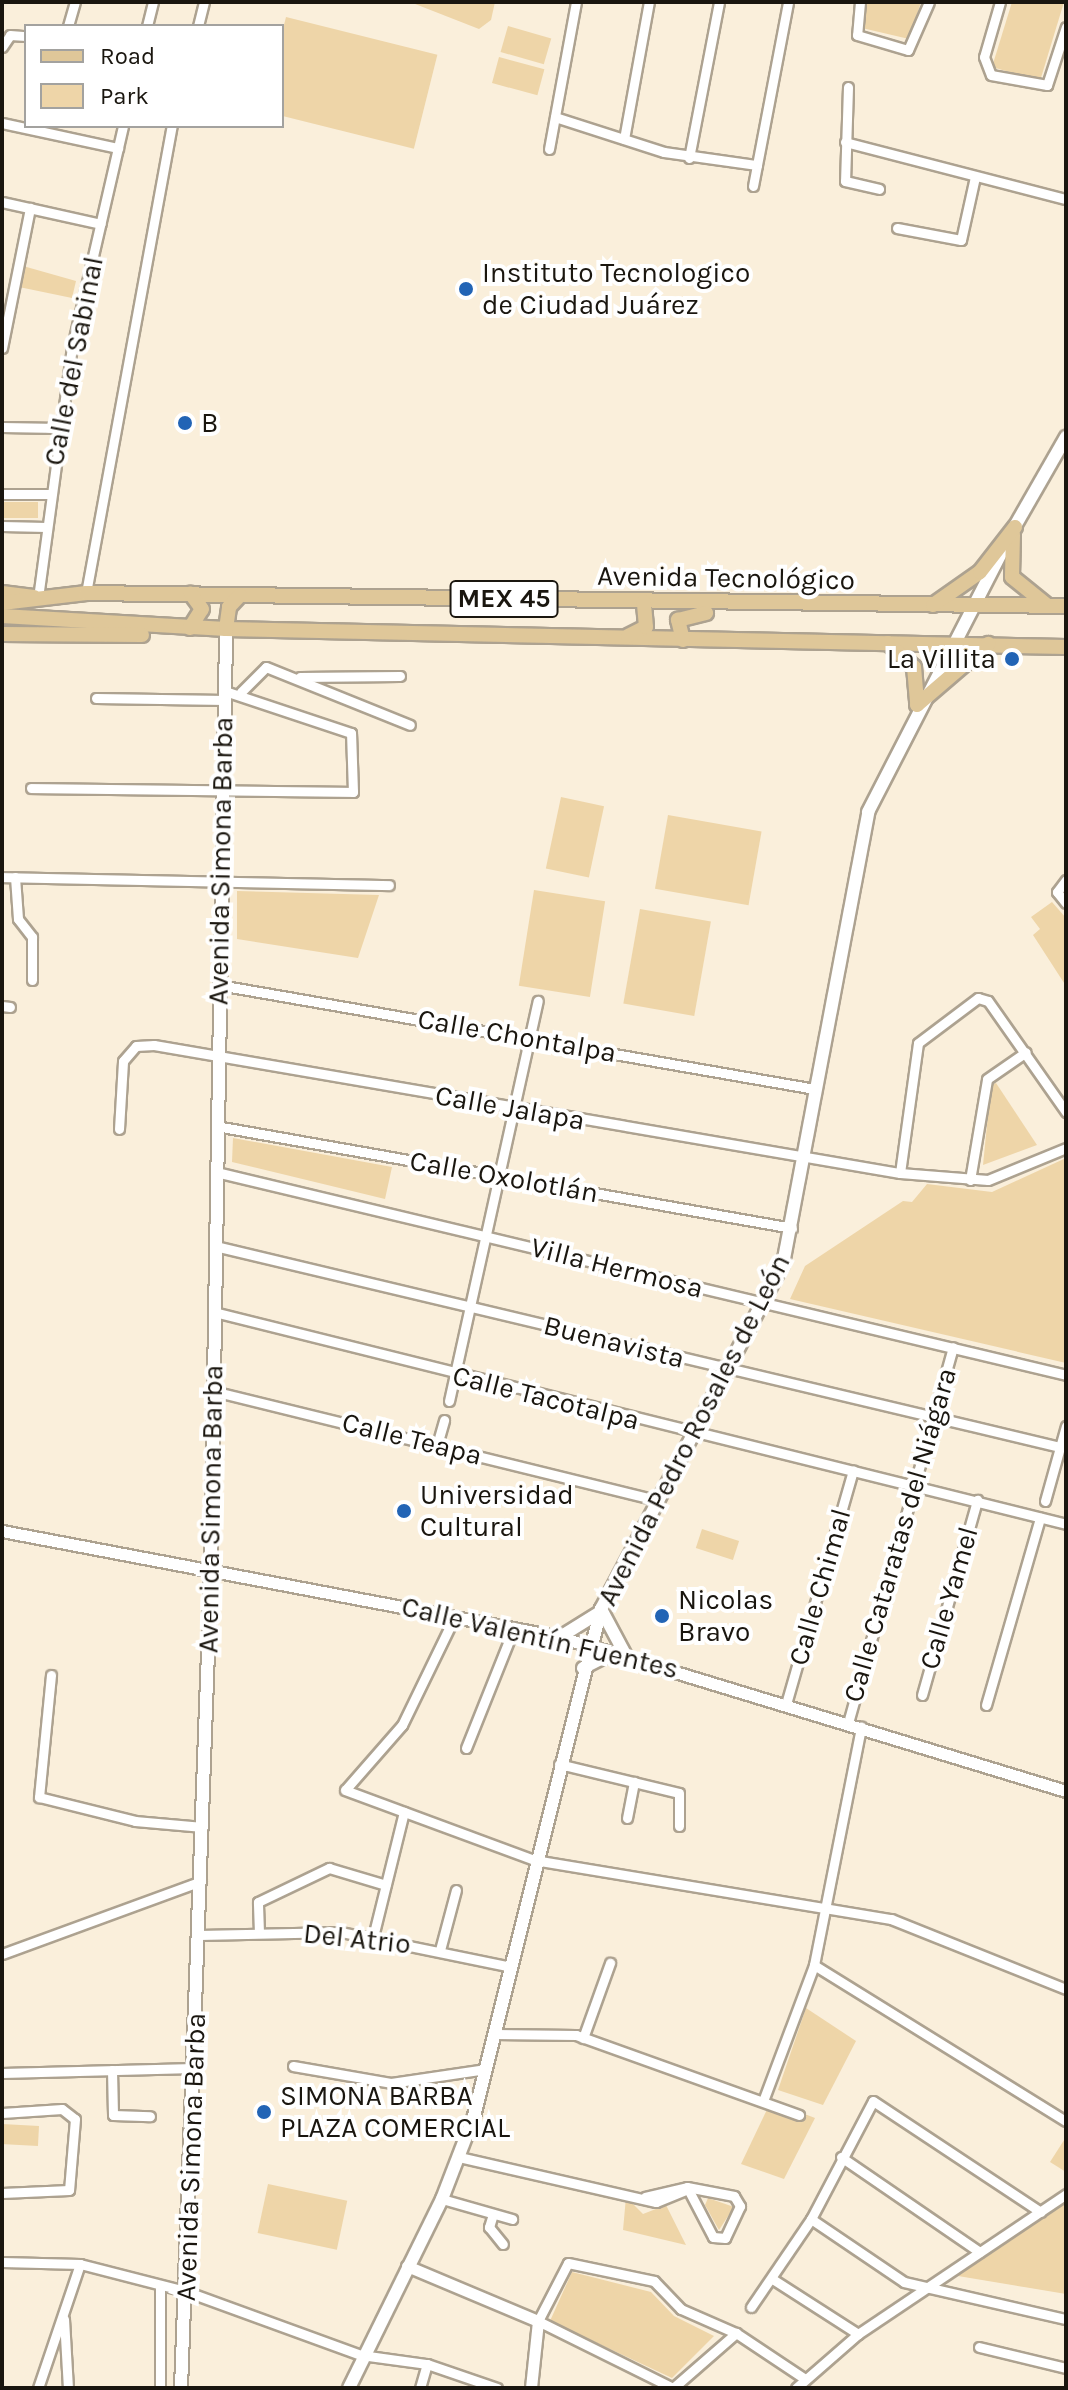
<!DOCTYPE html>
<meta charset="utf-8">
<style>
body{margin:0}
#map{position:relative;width:1068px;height:2390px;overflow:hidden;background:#faefdb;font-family:Karla,sans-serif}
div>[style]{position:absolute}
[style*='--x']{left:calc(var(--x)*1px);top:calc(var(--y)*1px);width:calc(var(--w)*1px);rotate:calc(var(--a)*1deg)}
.green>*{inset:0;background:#eed5a8;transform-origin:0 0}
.roads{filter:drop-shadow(2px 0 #ada290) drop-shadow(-2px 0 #ada290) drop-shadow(0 2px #ada290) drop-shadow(0 -2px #ada290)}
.minor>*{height:9px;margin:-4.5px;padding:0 4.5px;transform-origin:4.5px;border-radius:4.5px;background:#fff}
.tertiary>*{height:11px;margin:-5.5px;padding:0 5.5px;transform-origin:5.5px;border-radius:5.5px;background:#fff}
.secondary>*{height:12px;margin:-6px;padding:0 6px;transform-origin:6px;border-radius:6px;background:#fff}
.primary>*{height:14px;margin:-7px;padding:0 7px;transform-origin:7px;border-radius:7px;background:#dfc799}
.dots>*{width:22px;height:22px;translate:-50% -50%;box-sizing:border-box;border:4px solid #fff;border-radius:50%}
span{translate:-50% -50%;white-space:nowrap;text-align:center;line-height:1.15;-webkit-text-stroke:8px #fff;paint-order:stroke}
.shield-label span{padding:2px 6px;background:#fff;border:2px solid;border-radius:6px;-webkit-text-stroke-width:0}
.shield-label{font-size:26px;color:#1a160f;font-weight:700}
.poi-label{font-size:28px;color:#1a160f}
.left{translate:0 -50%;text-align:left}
.right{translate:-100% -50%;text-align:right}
.street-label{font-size:28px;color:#1a160f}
.frame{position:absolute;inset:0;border:4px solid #1a160f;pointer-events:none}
.legend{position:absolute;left:24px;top:24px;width:260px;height:104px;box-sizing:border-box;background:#fff;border:2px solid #a3a29f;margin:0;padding:10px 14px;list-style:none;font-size:24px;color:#1a160f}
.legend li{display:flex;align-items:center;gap:16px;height:40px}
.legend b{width:40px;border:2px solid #a3a29f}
</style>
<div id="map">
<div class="green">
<i style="clip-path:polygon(410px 2px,495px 2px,491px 20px,479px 29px)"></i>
<i style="clip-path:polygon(866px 2px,921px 2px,909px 39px,862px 28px)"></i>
<i style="clip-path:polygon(1012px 2px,1064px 2px,1040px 81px,992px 67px)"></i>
<i style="left:286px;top:17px;width:156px;height:97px;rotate:14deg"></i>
<i style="left:508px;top:26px;width:45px;height:27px;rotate:16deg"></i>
<i style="left:499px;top:57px;width:47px;height:27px;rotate:15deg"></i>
<i style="clip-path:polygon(23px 266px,76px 281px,72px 298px,19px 287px)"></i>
<i style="left:2px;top:502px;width:36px;height:16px"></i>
<i style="left:561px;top:797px;width:44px;height:73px;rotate:12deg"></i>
<i style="left:668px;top:815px;width:95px;height:75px;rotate:10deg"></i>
<i style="left:534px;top:890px;width:72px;height:97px;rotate:9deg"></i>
<i style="clip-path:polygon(237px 891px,379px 895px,358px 958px,237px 939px)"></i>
<i style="clip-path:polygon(1052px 902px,1066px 918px,1066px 986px,1033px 935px,1040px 929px,1031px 917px)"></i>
<i style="left:640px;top:909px;width:72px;height:96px;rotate:10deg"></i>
<i style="clip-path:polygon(996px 1083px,1037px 1145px,983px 1165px,991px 1085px)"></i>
<i style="clip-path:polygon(233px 1138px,392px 1167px,385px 1199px,232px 1162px)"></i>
<i style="clip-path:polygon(1066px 1158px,1066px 1363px,790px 1299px,805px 1266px,903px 1201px,912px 1202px,927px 1184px,992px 1192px)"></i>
<i style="left:702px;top:1529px;width:39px;height:20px;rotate:18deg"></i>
<i style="clip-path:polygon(806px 2008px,856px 2041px,823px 2105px,778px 2090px)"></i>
<i style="clip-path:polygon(771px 2101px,815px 2118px,784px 2179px,741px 2164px)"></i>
<i style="left:39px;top:2126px;width:20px;height:37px;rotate:93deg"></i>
<i style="clip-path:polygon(1066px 2137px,1066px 2172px,1050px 2162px)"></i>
<i style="left:268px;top:2184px;width:81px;height:50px;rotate:12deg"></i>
<i style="clip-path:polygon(626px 2197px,643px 2214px,666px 2205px,686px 2245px,623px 2230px)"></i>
<i style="clip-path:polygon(708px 2198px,734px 2207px,719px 2230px,705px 2205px)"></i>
<i style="clip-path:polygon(1066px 2201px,1066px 2294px,952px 2275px)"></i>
<i style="clip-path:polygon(572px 2272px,651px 2292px,674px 2316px,714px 2336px,672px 2378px,550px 2321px)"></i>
</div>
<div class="roads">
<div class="minor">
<i style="--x:860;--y:2;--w:33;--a:95"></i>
<i style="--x:857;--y:35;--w:53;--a:16.4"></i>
<i style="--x:908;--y:50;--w:52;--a:-66.4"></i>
<i style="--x:1000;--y:2;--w:57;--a:106.2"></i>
<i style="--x:984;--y:57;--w:19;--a:69"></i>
<i style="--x:991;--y:75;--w:57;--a:10.1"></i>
<i style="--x:1047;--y:85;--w:61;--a:-71.9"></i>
<i style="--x:68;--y:26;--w:25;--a:-74"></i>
<i style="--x:147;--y:26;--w:25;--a:-76"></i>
<i style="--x:198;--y:26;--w:25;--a:-76"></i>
<i style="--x:2;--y:47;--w:14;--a:-56"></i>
<i style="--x:10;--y:35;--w:16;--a:4"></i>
<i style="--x:848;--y:87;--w:94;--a:91.8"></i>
<i style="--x:845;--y:181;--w:35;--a:13"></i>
<i style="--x:555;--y:117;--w:114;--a:17.8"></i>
<i style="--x:664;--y:152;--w:94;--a:8"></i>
<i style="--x:2;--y:123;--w:119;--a:12.2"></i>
<i style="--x:624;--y:139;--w:139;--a:-79.7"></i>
<i style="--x:845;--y:142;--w:228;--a:14.5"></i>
<i style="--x:549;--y:149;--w:149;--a:-79.6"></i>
<i style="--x:689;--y:158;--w:159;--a:-79.1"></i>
<i style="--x:753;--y:186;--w:187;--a:-79.2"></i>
<i style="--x:2;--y:202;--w:101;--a:12.5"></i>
<i style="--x:897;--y:228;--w:65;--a:10.6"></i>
<i style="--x:961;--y:240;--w:65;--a:-77.5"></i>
<i style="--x:2;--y:348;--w:143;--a:-78.7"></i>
<i style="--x:2;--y:427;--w:57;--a:1"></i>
<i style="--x:2;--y:494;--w:49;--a:0"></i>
<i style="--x:2;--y:526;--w:44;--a:1.3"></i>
<i style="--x:86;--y:593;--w:475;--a:-79.6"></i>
<i style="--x:38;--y:598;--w:253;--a:-82.3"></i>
<i style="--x:72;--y:347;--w:227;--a:-77"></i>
<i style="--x:300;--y:677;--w:100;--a:-0.6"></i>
<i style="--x:241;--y:692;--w:35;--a:-45"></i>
<i style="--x:266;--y:667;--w:155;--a:21.9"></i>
<i style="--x:96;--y:698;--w:129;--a:0.9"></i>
<i style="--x:31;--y:788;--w:322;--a:0.7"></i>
<i style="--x:353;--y:792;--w:59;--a:-91.9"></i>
<i style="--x:351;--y:733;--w:133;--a:-161.6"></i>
<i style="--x:2;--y:877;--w:387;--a:1.2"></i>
<i style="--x:15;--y:877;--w:42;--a:85.9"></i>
<i style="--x:18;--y:919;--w:23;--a:52"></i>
<i style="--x:32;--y:937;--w:43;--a:90"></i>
<i style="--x:1066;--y:880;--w:15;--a:127"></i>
<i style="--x:1057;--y:892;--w:14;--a:51"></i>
<i style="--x:219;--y:985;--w:605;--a:9.9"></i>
<i style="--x:2;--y:1006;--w:8;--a:7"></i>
<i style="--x:216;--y:1126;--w:585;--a:10.04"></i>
<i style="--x:119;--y:1129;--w:68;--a:-86.6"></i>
<i style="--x:123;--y:1061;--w:20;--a:-49"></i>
<i style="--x:136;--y:1046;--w:18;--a:-3"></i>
<i style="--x:154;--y:1045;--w:757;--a:9.74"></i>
<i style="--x:900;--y:1173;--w:88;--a:4.5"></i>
<i style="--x:988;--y:1180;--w:84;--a:-22.3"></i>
<i style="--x:216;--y:1172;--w:874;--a:13.43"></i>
<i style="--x:900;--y:1173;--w:131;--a:-82.1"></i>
<i style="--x:918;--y:1043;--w:75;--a:-36.9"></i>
<i style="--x:978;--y:998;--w:10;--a:17"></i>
<i style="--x:988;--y:1001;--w:136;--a:54.9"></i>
<i style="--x:970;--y:1180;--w:102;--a:-80.4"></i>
<i style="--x:987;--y:1079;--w:47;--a:-34.7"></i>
<i style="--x:215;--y:1246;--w:869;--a:13.38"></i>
<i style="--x:214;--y:1312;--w:878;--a:13.97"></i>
<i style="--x:213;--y:1391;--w:457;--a:13.8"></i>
<i style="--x:449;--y:1401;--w:410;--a:-77.5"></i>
<i style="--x:437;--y:1445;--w:26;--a:-74"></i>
<i style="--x:1045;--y:1501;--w:78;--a:-74.4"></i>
<i style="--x:455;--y:1616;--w:121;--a:115.9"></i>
<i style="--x:402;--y:1725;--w:86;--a:131.2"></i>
<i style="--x:345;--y:1790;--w:202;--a:20.3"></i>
<i style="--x:534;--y:1860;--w:362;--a:9.4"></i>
<i style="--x:891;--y:1919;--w:188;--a:21.8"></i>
<i style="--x:51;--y:1675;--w:123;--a:95.6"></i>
<i style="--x:39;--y:1797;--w:99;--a:14"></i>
<i style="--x:135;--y:1821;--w:68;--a:5"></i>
<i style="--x:922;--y:1695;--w:203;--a:-74.2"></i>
<i style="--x:786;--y:1704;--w:243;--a:-74"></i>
<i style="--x:986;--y:1705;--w:195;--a:-73.9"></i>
<i style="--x:848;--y:1723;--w:390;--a:-74.4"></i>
<i style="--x:466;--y:1748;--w:129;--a:-68.2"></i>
<i style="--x:559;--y:1764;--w:123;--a:13.6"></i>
<i style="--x:679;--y:1793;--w:33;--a:90"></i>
<i style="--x:627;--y:1818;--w:37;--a:-79"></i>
<i style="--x:259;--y:1933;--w:31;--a:-92"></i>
<i style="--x:258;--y:1902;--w:79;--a:-25.6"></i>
<i style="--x:329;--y:1868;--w:59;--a:16.6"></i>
<i style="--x:199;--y:1935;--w:142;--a:-1.2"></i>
<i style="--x:341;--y:1932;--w:174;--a:11.6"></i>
<i style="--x:373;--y:1937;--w:129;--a:-76.1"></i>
<i style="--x:440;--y:1950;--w:62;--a:-75.1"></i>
<i style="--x:2;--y:1954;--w:212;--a:-20.1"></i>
<i style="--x:814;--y:1965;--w:296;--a:31.8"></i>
<i style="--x:494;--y:2034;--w:82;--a:0.7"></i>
<i style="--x:576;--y:2035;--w:237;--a:19.7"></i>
<i style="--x:583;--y:2038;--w:80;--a:-70.2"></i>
<i style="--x:293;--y:2066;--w:99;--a:9.8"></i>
<i style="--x:391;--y:2083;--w:96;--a:-8.4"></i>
<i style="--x:112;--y:2070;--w:45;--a:88.7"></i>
<i style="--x:113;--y:2115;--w:37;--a:2"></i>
<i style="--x:2;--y:2073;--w:192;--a:-1.5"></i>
<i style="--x:763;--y:2101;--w:145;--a:-69.4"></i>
<i style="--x:814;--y:1965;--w:243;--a:-78.8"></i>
<i style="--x:2;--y:2113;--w:60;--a:-3.8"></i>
<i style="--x:62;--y:2109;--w:16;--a:38"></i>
<i style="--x:75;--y:2119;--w:71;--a:94.8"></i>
<i style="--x:69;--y:2190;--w:67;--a:177.4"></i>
<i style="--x:459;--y:2157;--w:202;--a:12.9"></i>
<i style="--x:656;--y:2202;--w:35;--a:-22"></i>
<i style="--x:841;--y:2157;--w:168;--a:34.4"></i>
<i style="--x:645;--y:2197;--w:43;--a:-13.4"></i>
<i style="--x:687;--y:2187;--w:48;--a:10.8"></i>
<i style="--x:734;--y:2196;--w:12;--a:59"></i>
<i style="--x:740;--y:2206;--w:35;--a:115"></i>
<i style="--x:725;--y:2238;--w:12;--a:-175"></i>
<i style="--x:713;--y:2237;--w:56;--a:-117.5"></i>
<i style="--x:442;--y:2199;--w:73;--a:15.9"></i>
<i style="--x:493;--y:2214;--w:14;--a:107"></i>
<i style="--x:489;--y:2227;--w:22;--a:51"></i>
<i style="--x:811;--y:2219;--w:112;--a:34.1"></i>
<i style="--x:904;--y:2282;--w:166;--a:12.9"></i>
<i style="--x:2;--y:2262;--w:78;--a:1.5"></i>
<i style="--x:80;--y:2264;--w:108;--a:14.4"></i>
<i style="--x:185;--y:2291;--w:187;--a:20"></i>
<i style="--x:361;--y:2355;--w:67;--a:7.8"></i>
<i style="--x:427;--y:2364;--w:74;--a:18.9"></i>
<i style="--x:774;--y:2280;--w:100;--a:32.7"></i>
<i style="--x:751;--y:2307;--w:107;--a:-55.7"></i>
<i style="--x:811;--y:2219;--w:133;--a:-62.3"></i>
<i style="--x:873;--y:2101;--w:201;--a:33.5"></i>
<i style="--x:64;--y:2319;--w:69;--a:86.7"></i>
<i style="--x:979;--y:2347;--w:89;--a:13.6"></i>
<i style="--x:38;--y:2388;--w:131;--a:-71.3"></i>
<i style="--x:160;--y:2388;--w:103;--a:-90"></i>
<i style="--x:420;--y:2388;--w:25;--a:-74"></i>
<i style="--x:673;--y:2388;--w:151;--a:-153.6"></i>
<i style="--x:538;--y:2321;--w:65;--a:-62.7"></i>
<i style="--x:568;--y:2263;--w:88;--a:11.8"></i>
<i style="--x:654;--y:2281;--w:39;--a:46"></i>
<i style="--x:681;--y:2309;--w:60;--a:23.6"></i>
<i style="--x:736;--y:2333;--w:83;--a:33.7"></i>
<i style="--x:673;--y:2388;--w:84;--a:-41.1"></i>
<i style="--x:796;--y:2388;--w:82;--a:-41.1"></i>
<i style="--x:858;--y:2334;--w:251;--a:-33.9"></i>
</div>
<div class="tertiary">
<i style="--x:2;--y:1531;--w:568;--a:10.76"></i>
<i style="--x:560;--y:1637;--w:529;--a:16.93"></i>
<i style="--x:407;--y:2266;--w:142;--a:22.8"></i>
<i style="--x:538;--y:2321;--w:67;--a:96"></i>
</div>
<div class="secondary">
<i style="--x:1011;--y:533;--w:111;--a:-60.2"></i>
<i style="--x:601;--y:1609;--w:51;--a:61.9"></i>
<i style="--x:560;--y:1637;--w:44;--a:-31.9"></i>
<i style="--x:583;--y:1668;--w:38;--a:-27"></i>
<i style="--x:181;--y:2388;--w:821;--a:-87.9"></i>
<i style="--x:211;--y:1568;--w:939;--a:-89.08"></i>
<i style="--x:349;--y:2388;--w:211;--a:-63.8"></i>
<i style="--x:442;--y:2199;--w:89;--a:-68.9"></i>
<i style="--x:474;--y:2116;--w:523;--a:-75.94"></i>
<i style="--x:601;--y:1609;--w:390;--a:-62.2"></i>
<i style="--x:783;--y:1264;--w:460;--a:-79.3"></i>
<i style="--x:868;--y:812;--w:291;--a:-62.8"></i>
</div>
<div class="primary">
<i style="--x:1013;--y:535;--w:42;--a:91.4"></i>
<i style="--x:1012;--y:577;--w:46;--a:38.9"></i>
<i style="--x:2;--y:593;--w:32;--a:7"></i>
<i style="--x:2;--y:603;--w:85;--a:-6.8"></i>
<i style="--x:86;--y:593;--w:980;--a:0.76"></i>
<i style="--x:933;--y:605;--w:57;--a:-35.1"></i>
<i style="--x:980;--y:572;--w:57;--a:-52.1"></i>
<i style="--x:2;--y:616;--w:224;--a:3.3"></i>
<i style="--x:226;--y:629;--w:840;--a:1.23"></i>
<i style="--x:190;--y:628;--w:22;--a:-58"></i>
<i style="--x:202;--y:609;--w:19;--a:-126"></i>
<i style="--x:226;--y:629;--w:22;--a:-82"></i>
<i style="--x:229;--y:607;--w:16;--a:-47"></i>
<i style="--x:2;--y:634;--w:140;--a:0.4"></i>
<i style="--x:628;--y:636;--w:20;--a:-27"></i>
<i style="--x:646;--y:627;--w:25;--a:-95"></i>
<i style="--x:683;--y:640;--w:21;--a:-104"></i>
<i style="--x:678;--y:620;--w:29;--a:-14"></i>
<i style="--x:888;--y:643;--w:35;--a:43"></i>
<i style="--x:914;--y:667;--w:38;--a:85"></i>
<i style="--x:917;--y:705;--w:94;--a:-40.7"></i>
</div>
</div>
<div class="dots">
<i style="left:466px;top:289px;background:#2264b5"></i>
<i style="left:185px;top:423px;background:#2264b5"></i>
<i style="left:1012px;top:659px;background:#2264b5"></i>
<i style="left:404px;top:1511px;background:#2264b5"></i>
<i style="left:662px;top:1616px;background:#2264b5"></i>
<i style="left:264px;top:2112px;background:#2264b5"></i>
</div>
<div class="shield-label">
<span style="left:504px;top:599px">MEX 45</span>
</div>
<div class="poi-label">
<span class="left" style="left:482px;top:289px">Instituto Tecnologico<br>de Ciudad Juárez</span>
<span class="left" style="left:201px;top:423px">B</span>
<span class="right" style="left:996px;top:659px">La Villita</span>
<span class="left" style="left:420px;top:1511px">Universidad<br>Cultural</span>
<span class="left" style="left:678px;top:1616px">Nicolas<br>Bravo</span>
<span class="left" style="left:280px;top:2112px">SIMONA BARBA<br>PLAZA COMERCIAL</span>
</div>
<div class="street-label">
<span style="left:74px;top:361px;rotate:-79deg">Calle del Sabinal</span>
<span style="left:726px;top:578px;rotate:1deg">Avenida Tecnológico</span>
<span style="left:221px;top:861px;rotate:-89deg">Avenida Simona Barba</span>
<span style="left:517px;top:1036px;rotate:10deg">Calle Chontalpa</span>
<span style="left:510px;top:1108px;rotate:10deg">Calle Jalapa</span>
<span style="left:504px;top:1177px;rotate:10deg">Calle Oxolotlán</span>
<span style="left:617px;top:1268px;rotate:14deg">Villa Hermosa</span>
<span style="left:614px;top:1342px;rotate:14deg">Buenavista</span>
<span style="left:546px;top:1398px;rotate:14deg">Calle Tacotalpa</span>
<span style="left:694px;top:1430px;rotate:-63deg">Avenida Pedro Rosales de León</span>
<span style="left:412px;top:1439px;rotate:14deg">Calle Teapa</span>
<span style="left:211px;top:1509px;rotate:-89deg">Avenida Simona Barba</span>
<span style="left:900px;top:1535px;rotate:-74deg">Calle Cataratas del Niágara</span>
<span style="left:820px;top:1587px;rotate:-74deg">Calle Chimal</span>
<span style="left:949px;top:1598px;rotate:-74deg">Calle Yamel</span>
<span style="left:540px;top:1638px;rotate:13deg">Calle Valentín Fuentes</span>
<span style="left:357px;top:1939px;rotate:6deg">Del Atrio</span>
<span style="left:191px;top:2157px;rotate:-88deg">Avenida Simona Barba</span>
</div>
<div class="frame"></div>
<ul class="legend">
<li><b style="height:10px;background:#dfc799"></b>Road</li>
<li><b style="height:22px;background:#eed5a8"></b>Park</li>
</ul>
</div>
